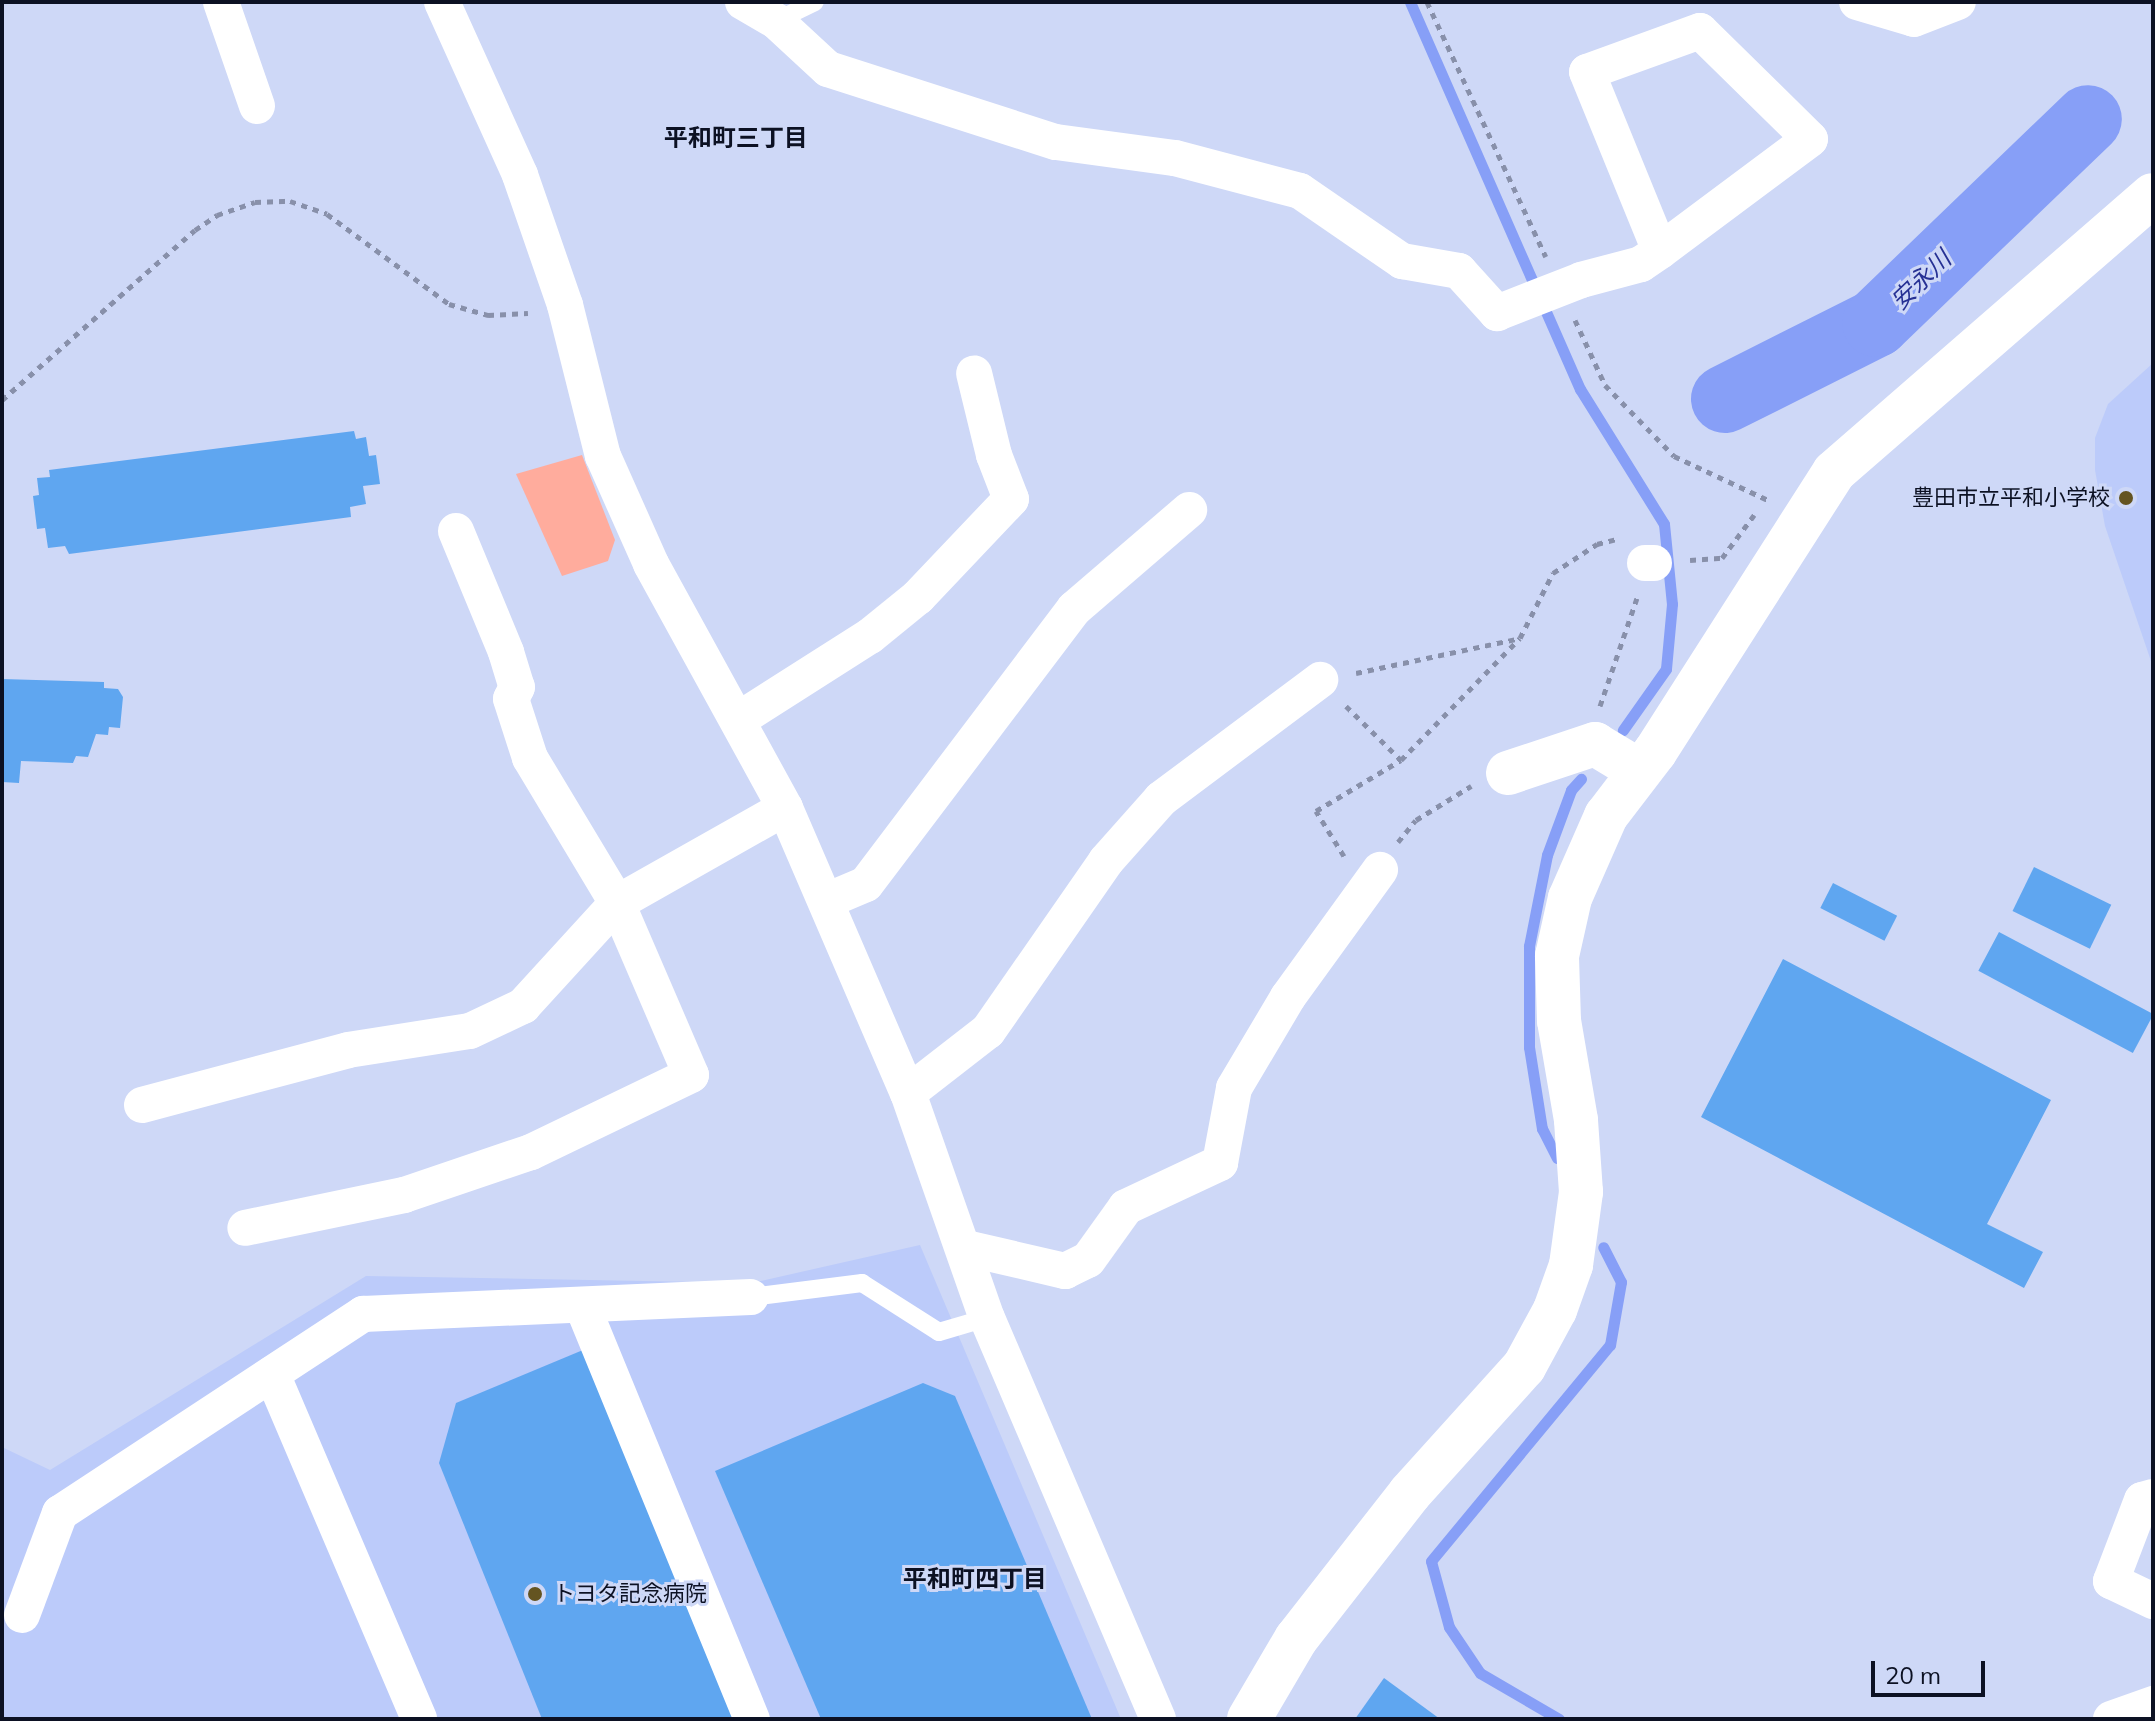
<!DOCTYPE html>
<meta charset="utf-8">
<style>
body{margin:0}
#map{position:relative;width:2155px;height:1721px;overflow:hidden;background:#ced8f7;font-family:Mulish,"Noto Sans JP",sans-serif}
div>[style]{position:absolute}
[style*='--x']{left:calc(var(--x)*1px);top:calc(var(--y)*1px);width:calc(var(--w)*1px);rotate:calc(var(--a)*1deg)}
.built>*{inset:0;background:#bccbfa}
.green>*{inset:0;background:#ffac9d}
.stream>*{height:11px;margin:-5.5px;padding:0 5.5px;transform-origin:5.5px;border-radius:5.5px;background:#879ff7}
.river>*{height:68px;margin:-34px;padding:0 34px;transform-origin:34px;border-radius:34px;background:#879ff7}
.building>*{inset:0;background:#5fa6f0;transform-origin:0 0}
.path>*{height:5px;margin-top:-2.5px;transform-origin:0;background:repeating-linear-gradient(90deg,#8890aa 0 6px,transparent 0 12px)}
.service>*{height:18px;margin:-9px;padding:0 9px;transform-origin:9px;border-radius:9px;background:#fff}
.minor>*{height:36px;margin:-18px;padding:0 18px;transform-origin:18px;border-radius:18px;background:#fff}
.tertiary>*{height:44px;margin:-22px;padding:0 22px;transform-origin:22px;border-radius:22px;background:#fff}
.dots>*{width:22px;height:22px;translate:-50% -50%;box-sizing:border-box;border:4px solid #ced8f7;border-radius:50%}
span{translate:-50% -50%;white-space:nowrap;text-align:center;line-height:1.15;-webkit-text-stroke:6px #ced8f7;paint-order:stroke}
.poi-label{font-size:22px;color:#0c1123}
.right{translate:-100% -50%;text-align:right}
.left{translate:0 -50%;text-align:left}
.neighbourhood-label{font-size:24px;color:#0c1123;font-weight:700}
.water-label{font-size:24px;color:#263194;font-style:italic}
.frame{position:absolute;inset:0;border:4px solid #0c1123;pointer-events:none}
.scale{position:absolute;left:1871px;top:1661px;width:114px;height:36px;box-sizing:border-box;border:4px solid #0c1123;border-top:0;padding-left:10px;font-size:24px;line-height:28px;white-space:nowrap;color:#0c1123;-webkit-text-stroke:6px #ced8f7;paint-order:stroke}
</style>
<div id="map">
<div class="built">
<i style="clip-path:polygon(2153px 363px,2153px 667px,2105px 526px,2095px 470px,2095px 438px,2108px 404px)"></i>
<i style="clip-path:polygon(920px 1245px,1121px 1719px,2px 1719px,4px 1448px,50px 1470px,366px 1276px,752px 1283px)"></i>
</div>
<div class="green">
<i style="clip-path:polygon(582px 455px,615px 540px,608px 561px,562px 576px,516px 474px)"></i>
</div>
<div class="stream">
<i style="--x:1410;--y:2;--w:423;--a:66.3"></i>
<i style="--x:1580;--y:389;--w:159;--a:58.1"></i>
<i style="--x:1664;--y:524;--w:80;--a:84.3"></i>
<i style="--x:1672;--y:604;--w:65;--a:95.3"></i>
<i style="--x:1666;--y:669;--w:75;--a:125.2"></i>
<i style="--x:1557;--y:1158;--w:33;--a:-117"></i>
<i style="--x:1542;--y:1129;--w:83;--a:-99"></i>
<i style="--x:1529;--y:1047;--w:101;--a:-90"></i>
<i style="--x:1529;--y:946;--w:93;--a:-78.8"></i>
<i style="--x:1547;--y:855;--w:69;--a:-69.7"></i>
<i style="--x:1571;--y:790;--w:15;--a:-48"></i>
<i style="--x:1559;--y:1719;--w:91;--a:-149.8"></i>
<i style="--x:1480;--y:1673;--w:55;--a:-124"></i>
<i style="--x:1449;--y:1627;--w:68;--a:-105.3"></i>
<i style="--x:1431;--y:1561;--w:281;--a:-50.4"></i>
<i style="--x:1610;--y:1345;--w:64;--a:-80.1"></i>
<i style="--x:1621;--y:1282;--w:39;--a:-117"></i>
</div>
<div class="river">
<i style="--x:1725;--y:399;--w:169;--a:-26.7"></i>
<i style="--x:1876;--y:323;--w:294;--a:-43.9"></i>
</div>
<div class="building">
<i style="clip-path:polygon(354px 431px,356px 439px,366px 437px,369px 456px,376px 455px,380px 484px,363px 486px,366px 504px,350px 507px,351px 517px,69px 554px,65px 546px,48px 548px,45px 528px,37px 529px,33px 496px,39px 495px,37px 478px,50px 477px,49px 470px)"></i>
<i style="clip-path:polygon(2px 679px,104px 682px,104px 688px,118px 689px,123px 697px,120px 728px,109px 727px,108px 735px,96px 734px,88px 757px,76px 756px,73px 763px,21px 761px,19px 783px,2px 782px)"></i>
<i style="left:2034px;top:867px;width:86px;height:49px;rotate:26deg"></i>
<i style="left:1833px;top:883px;width:72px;height:28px;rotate:27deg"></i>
<i style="left:1999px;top:932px;width:175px;height:44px;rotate:28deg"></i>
<i style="clip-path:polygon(1783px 959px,2051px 1100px,1987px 1224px,2043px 1252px,2024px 1288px,1701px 1117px)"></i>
<i style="clip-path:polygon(583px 1350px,738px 1719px,542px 1719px,439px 1463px,456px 1403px)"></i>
<i style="clip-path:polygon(923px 1383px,955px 1396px,1092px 1719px,821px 1719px,715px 1471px)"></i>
<i style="clip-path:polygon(1384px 1678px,1440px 1719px,1355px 1719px)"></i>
</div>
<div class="path">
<i style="--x:1427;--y:2;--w:281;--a:65"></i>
<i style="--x:1575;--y:320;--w:72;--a:65.2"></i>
<i style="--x:1605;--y:385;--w:99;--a:45.8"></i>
<i style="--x:1674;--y:456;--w:104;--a:25.1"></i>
<i style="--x:2;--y:400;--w:257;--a:-41.4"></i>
<i style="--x:195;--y:230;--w:27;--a:-34"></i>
<i style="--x:217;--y:215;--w:40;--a:-18.9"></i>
<i style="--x:255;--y:202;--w:35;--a:-2"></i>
<i style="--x:290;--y:201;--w:39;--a:19"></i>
<i style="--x:327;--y:214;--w:152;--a:36.4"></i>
<i style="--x:449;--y:304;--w:41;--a:15.8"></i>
<i style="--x:488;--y:315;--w:40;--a:-2.9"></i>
<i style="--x:1690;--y:560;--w:32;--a:-4"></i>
<i style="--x:1722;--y:558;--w:54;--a:-53.3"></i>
<i style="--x:1356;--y:673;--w:168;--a:-12"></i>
<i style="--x:1520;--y:638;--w:73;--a:-63.1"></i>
<i style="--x:1553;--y:573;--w:53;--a:-33.4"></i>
<i style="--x:1597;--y:544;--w:21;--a:-14"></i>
<i style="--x:1346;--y:706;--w:77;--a:44.5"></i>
<i style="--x:1600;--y:706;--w:114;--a:-71.1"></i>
<i style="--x:1398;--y:842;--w:28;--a:-51"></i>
<i style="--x:1416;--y:820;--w:65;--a:-31.7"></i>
<i style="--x:1344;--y:856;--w:53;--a:-121.9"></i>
<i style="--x:1316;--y:811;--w:99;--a:-31"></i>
<i style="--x:1401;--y:760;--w:170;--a:-45.7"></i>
</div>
<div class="service">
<i style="--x:776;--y:21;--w:43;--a:-26"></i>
<i style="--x:751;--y:1297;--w:112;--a:-7.2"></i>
<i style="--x:862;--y:1283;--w:91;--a:32.5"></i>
<i style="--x:939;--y:1332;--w:50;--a:-16.3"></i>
</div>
<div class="minor">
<i style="--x:221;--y:2;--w:110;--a:70.9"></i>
<i style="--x:442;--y:2;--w:190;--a:65.7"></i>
<i style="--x:520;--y:175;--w:138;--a:70.9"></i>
<i style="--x:565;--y:305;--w:156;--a:75.9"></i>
<i style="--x:603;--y:456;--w:118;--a:66"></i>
<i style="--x:651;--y:564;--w:278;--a:61.2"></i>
<i style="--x:785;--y:808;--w:310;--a:66.7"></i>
<i style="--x:908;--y:1093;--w:238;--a:70.7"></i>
<i style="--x:987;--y:1318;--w:436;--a:66.9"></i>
<i style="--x:743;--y:2;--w:38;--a:30"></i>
<i style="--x:776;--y:21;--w:71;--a:42.7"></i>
<i style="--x:828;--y:69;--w:239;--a:17.8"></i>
<i style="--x:1056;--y:142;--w:120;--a:7.7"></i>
<i style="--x:1175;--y:158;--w:129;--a:14.8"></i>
<i style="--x:1300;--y:191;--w:124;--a:34.5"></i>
<i style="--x:1402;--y:261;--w:58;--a:10"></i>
<i style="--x:1459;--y:271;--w:57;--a:47.9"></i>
<i style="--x:1497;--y:313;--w:90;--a:-21.4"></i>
<i style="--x:1581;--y:280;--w:62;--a:-14.9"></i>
<i style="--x:1641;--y:264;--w:23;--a:-34"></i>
<i style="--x:1660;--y:251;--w:187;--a:-36.7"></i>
<i style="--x:1810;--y:139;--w:154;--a:-135.5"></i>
<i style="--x:1700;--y:31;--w:120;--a:160.1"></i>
<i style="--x:1587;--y:72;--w:193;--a:67.8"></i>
<i style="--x:1857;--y:2;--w:59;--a:16.6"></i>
<i style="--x:1914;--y:19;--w:47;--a:-21.1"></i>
<i style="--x:456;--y:531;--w:131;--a:67.5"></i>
<i style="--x:506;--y:652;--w:37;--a:73"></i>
<i style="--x:517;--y:687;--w:13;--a:117"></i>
<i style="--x:511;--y:699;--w:62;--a:72.1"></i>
<i style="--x:530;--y:758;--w:169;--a:59"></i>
<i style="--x:617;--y:903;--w:193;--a:-29.5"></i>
<i style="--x:1645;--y:563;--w:9;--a:0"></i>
<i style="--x:738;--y:720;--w:156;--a:-32.5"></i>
<i style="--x:870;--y:636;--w:62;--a:-39.1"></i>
<i style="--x:918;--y:597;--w:135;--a:-46.5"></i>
<i style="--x:1011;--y:499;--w:47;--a:-111.1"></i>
<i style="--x:994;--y:455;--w:84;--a:-103.7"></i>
<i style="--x:826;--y:901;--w:43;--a:-23"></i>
<i style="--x:866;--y:884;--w:345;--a:-52.9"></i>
<i style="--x:1074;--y:609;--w:152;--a:-40.7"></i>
<i style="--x:908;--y:1093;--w:101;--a:-37.8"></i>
<i style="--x:988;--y:1031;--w:207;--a:-55.2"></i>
<i style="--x:1106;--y:861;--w:83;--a:-48.4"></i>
<i style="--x:1161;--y:799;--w:199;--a:-36.8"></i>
<i style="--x:142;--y:1105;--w:213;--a:-14.9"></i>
<i style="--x:348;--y:1050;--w:123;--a:-8.9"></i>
<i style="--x:470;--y:1031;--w:59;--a:-25.3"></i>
<i style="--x:523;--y:1006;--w:139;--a:-47.6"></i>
<i style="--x:617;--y:903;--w:187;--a:66.7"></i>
<i style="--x:691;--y:1075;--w:178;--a:154.3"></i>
<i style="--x:531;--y:1152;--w:134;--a:161.3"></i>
<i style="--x:404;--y:1195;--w:162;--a:168.3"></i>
<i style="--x:966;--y:1248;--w:102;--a:13.1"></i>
<i style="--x:1065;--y:1271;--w:25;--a:-26"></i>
<i style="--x:1088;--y:1260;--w:65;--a:-54.4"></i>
<i style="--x:1126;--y:1207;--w:104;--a:-25.1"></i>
<i style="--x:1220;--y:1163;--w:76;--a:-79.4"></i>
<i style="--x:1234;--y:1088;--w:106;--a:-59.3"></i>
<i style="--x:1288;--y:997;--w:157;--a:-54.1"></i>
<i style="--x:582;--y:1305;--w:448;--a:67.7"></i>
<i style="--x:272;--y:1374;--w:375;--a:66.9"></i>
<i style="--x:2153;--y:1497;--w:11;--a:165"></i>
<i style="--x:2142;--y:1500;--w:87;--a:110.9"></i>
<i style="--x:2111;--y:1581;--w:47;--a:25.5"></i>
<i style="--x:22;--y:1615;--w:109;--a:-69.6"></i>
<i style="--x:60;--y:1513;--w:363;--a:-33.3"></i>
<i style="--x:363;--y:1314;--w:388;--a:-2.5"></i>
<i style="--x:2111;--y:1719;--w:45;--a:-19.7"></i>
</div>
<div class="tertiary">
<i style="--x:1508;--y:773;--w:92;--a:-18.4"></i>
<i style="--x:1595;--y:744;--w:52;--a:31"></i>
<i style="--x:1249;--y:1719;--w:93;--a:-59.6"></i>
<i style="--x:1296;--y:1639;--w:185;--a:-52"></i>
<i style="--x:1410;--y:1493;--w:170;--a:-47.9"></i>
<i style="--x:1524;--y:1367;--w:65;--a:-61.5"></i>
<i style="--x:1555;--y:1310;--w:48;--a:-70.4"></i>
<i style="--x:1571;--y:1265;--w:74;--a:-82.2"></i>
<i style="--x:1581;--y:1192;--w:72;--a:-94"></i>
<i style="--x:1576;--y:1120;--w:100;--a:-99.7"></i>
<i style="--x:1559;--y:1021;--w:65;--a:-91.8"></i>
<i style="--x:1557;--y:956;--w:59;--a:-77.4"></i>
<i style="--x:1570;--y:898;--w:90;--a:-66.3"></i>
<i style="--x:1606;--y:816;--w:81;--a:-52.6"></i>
<i style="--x:1655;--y:752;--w:332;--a:-57.4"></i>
<i style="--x:1834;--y:472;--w:422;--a:-41"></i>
</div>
<div class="dots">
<i style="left:2126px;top:498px;background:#645421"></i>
<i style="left:535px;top:1594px;background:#645421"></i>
</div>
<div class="poi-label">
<span class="right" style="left:2110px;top:498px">豊田市立平和小学校</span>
<span class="left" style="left:553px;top:1594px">トヨタ記念病院</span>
</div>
<div class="neighbourhood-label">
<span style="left:736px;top:138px">平和町三丁目</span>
<span style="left:975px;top:1579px">平和町四丁目</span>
</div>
<div class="water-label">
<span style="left:1921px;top:280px;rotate:-44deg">安永川</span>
</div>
<div class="frame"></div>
<div class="scale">20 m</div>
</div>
